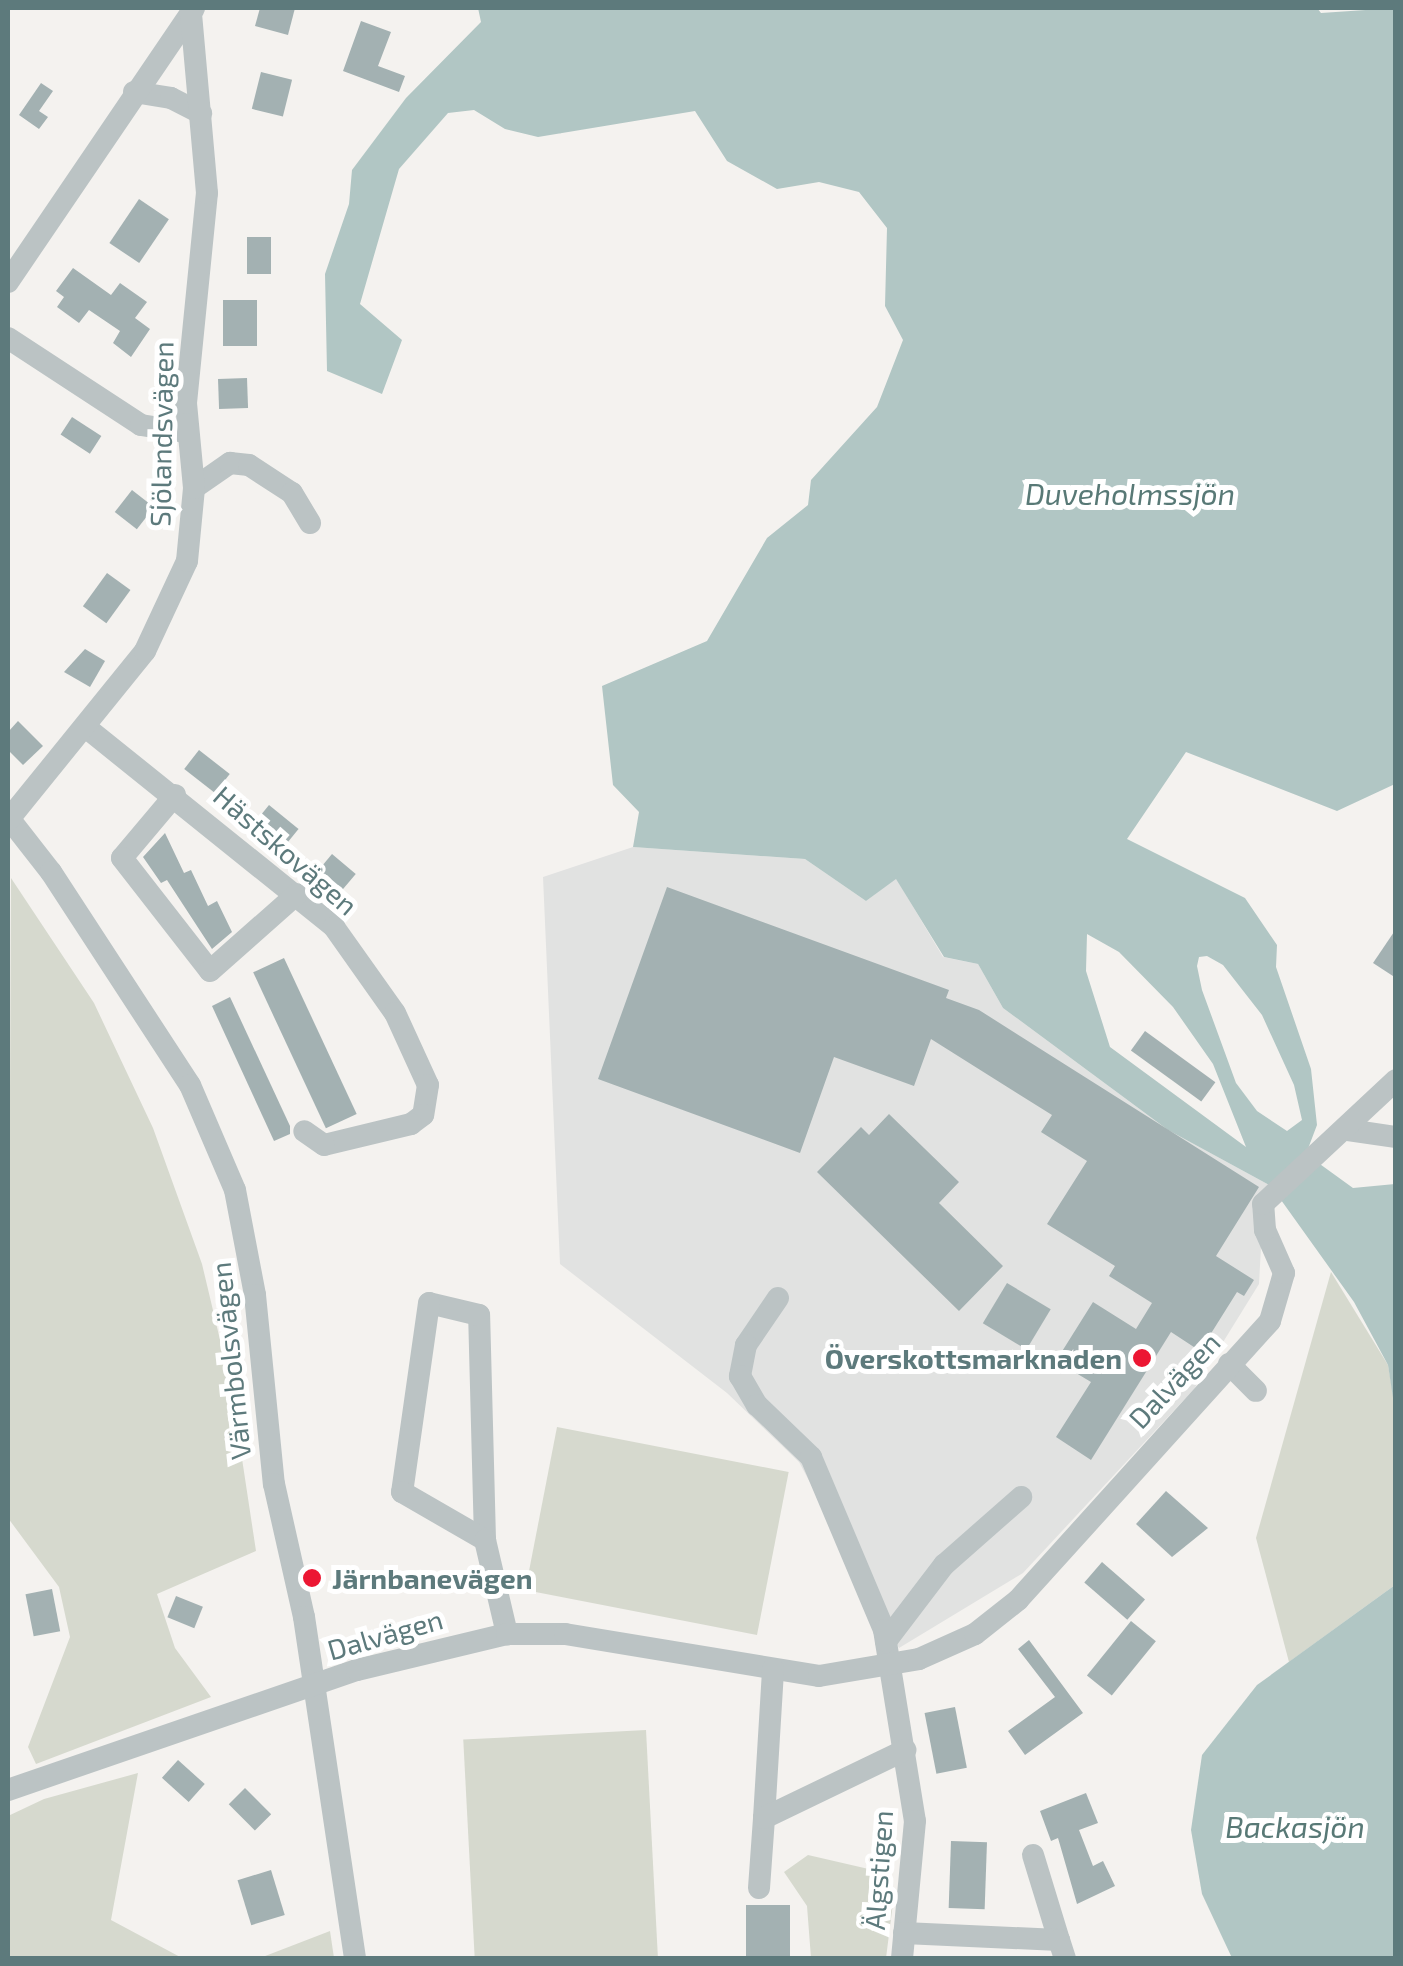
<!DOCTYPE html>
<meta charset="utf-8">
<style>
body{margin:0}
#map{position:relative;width:1403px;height:1966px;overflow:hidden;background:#f4f2ef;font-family:"Exo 2",sans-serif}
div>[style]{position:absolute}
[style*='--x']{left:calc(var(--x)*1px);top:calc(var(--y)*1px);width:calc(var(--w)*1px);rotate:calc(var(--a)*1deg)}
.built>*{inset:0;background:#e1e2e1}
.green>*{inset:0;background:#d6d9ce;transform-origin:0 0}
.water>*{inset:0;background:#b1c6c4}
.building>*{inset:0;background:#a3b1b2;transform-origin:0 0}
.minor>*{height:22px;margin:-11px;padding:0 11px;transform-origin:11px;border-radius:11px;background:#bbc3c4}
.dots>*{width:28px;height:28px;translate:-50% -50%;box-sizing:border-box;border:5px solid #fff;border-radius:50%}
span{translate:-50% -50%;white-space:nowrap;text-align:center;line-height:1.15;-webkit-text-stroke:10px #fff;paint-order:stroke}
.street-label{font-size:28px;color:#5d7a7c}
.poi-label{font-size:28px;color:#5d7a7c;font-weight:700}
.right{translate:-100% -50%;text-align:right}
.left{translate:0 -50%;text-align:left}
.water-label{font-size:30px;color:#587976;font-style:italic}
.frame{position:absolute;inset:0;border:10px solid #5d7a7c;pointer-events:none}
</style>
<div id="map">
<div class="built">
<i style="clip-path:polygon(633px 847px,805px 859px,866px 901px,896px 878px,943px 957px,978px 964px,1003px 1008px,1168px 1130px,1271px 1186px,1264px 1192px,1259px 1284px,1194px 1389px,1023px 1573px,899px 1648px,799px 1462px,727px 1393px,560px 1264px,543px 877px)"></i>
</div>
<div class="green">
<i style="clip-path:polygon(11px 878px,94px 1003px,153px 1128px,202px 1264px,231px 1386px,256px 1551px,157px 1594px,175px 1648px,211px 1697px,36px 1764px,28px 1747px,70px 1637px,59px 1587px,8px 1518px)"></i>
<i style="clip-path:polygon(1331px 1272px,1388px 1365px,1396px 1411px,1395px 1585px,1289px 1662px,1256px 1538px)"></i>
<i style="left:557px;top:1427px;width:236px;height:166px;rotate:11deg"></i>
<i style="left:646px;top:1730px;width:228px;height:183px;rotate:87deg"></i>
<i style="clip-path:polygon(138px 1773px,111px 1920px,182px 1958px,8px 1958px,8px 1816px,44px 1799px)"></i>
<i style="clip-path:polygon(808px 1855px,873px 1870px,893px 1903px,886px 1958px,811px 1958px,807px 1906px,784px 1872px)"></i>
<i style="clip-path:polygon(330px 1931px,334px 1958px,260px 1958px)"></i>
</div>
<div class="water">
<i style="clip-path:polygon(evenodd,478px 8px,1317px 8px,1321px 13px,1395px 8px,1395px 784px,1337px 811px,1186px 752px,1127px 839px,1245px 898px,1277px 945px,1276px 967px,1311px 1069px,1317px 1125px,1306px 1154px,1353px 1188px,1395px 1184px,1395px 1411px,1388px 1365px,1354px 1302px,1271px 1186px,1168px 1130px,1003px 1008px,978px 964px,944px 957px,896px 879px,866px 901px,805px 859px,633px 847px,639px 812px,613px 785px,602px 686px,707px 641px,767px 538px,808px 505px,811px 480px,877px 407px,903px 340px,885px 306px,887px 228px,859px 192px,819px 182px,777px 189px,727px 161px,695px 111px,538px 137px,505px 129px,474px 110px,448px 113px,399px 169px,360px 304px,402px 340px,382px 394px,327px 371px,325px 274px,349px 204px,352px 170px,406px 98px,481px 22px,478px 8px,1087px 934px,1119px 952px,1173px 1007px,1213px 1064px,1246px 1147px,1110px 1047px,1086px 971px,1087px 934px,478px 8px,1207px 956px,1223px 965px,1262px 1015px,1294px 1085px,1302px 1120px,1287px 1131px,1257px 1111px,1236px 1083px,1202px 990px,1197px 966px,1199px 957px,1207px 956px)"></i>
<i style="clip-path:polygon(1395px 1585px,1395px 1958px,1232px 1958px,1202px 1894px,1191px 1830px,1202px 1755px,1257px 1685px)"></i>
</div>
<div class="building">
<i style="clip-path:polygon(260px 8px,295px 8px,288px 35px,255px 26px)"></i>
<i style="clip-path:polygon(361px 21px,391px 32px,378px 66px,405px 76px,399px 92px,343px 71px)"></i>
<i style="left:261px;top:72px;width:32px;height:38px;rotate:14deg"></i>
<i style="clip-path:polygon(41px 83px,53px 91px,39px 111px,48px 117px,39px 129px,19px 115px)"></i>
<i style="left:139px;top:199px;width:36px;height:53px;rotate:34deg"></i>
<i style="left:271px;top:237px;width:37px;height:24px;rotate:90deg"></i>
<i style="clip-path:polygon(73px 268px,111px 295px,120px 283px,147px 302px,135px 318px,150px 329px,131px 357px,113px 343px,120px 331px,89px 310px,79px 323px,57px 307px,64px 297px,56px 291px)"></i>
<i style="left:223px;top:300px;width:34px;height:46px"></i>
<i style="left:247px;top:378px;width:30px;height:29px;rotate:88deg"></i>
<i style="left:72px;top:417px;width:35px;height:21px;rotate:33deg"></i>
<i style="left:132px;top:490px;width:28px;height:28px;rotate:38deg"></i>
<i style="left:107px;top:573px;width:29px;height:41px;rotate:36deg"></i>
<i style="clip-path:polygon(85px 649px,105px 661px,90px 687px,64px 672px)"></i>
<i style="clip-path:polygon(18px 721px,43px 746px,23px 765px,8px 750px,8px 732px)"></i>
<i style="left:199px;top:750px;width:39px;height:24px;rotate:38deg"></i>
<i style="left:269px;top:805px;width:38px;height:23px;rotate:39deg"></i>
<i style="clip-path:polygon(165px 833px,184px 873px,191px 870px,208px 906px,217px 901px,232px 932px,212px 949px,167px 880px,161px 883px,143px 857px)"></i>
<i style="left:332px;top:854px;width:31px;height:25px;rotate:40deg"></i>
<i style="clip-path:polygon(667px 887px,949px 990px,946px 998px,979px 1010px,1259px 1187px,1216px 1256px,1254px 1280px,1244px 1296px,1237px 1292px,1200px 1351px,1171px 1332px,1091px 1460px,1056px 1437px,1091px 1382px,1056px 1361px,1093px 1302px,1136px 1329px,1152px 1303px,1109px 1276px,1115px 1266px,1047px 1224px,1087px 1161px,1041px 1132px,1052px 1115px,931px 1039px,914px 1086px,834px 1057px,800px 1153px,598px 1079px)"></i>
<i style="clip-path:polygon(1396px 929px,1396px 978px,1373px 963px)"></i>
<i style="left:284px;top:958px;width:172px;height:34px;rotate:65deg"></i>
<i style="clip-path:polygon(230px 997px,290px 1126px,290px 1134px,274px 1141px,212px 1006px)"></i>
<i style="left:1145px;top:1031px;width:87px;height:24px;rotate:36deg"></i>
<i style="clip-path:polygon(889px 1114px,959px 1182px,939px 1203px,1003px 1266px,959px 1311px,817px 1172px,861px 1127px,869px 1135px)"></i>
<i style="left:1007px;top:1283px;width:51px;height:47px;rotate:31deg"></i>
<i style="clip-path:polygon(1166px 1491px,1208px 1528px,1172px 1557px,1136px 1524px)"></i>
<i style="left:1102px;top:1562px;width:57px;height:27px;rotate:41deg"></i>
<i style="left:52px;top:1589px;width:43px;height:27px;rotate:79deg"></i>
<i style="left:176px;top:1596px;width:29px;height:23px;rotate:22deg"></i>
<i style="left:1131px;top:1621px;width:32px;height:70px;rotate:39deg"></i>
<i style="clip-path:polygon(1029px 1640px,1083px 1713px,1025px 1755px,1008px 1731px,1055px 1697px,1018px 1649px)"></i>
<i style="left:955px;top:1707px;width:62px;height:31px;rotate:79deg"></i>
<i style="left:178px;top:1760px;width:36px;height:24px;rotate:42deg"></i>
<i style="left:245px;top:1788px;width:37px;height:23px;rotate:45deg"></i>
<i style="clip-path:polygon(1086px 1793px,1098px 1823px,1079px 1830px,1093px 1866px,1103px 1861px,1115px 1886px,1077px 1904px,1058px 1838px,1051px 1841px,1040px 1811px)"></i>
<i style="left:951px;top:1841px;width:36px;height:67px;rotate:2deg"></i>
<i style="left:271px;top:1870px;width:47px;height:35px;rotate:73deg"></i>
<i style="left:746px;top:1905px;width:44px;height:53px"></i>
</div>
<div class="minor">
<i style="--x:134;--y:92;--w:37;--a:9"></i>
<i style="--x:171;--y:98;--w:34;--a:27"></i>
<i style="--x:8;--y:282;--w:331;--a:-55.8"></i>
<i style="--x:8;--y:338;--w:159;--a:33.2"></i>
<i style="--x:141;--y:425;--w:45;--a:9"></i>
<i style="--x:194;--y:488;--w:44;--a:-34.8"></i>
<i style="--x:230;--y:463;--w:19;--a:6"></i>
<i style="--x:249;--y:465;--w:51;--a:33.1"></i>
<i style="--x:292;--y:493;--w:35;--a:59"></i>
<i style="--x:88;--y:729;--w:316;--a:38.8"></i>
<i style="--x:334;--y:927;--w:105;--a:54.7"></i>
<i style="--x:395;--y:1013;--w:79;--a:65.4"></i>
<i style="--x:428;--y:1085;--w:30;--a:99"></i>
<i style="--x:423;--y:1115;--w:15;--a:143"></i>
<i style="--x:411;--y:1124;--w:89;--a:166.4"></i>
<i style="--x:324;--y:1145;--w:24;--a:-145"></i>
<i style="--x:175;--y:795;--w:82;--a:130.1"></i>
<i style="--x:122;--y:858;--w:143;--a:52.1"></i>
<i style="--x:210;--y:971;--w:116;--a:-41.5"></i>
<i style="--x:8;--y:817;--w:70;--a:52"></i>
<i style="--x:51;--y:872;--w:254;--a:56.9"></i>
<i style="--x:190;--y:1085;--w:114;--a:66.8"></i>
<i style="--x:235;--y:1190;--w:107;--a:79.2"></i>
<i style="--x:255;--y:1295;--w:190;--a:84.3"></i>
<i style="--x:274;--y:1484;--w:136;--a:77.3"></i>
<i style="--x:304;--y:1617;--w:345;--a:81.5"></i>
<i style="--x:9;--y:819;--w:216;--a:-51"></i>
<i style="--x:145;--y:651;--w:99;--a:-65"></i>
<i style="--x:187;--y:561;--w:73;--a:-84.5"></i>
<i style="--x:194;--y:488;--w:85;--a:-95.4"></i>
<i style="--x:186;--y:403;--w:211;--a:-84.3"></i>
<i style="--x:207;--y:193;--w:182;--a:-95.1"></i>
<i style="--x:1348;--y:1130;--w:49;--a:8.3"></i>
<i style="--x:778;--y:1298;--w:57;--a:124.2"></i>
<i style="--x:746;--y:1345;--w:32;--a:101"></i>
<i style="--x:740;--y:1376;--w:34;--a:60"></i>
<i style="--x:757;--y:1405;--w:75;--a:43.9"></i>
<i style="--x:811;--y:1457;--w:188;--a:67.1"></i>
<i style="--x:884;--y:1630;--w:193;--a:80.8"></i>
<i style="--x:915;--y:1821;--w:138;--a:95.4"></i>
<i style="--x:1229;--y:1364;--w:38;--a:45"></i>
<i style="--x:485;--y:1540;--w:225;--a:-91.5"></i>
<i style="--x:479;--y:1315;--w:51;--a:-166.5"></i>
<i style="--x:429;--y:1303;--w:191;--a:98.1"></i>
<i style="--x:402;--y:1492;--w:96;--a:30"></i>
<i style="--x:485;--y:1540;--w:97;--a:76.8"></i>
<i style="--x:886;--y:1641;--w:96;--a:-52.7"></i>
<i style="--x:944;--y:1565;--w:103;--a:-41.4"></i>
<i style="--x:8;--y:1790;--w:369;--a:-19"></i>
<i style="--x:357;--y:1670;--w:154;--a:-13.5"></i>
<i style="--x:507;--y:1634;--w:58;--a:0"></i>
<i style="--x:565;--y:1634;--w:257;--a:9.4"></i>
<i style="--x:819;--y:1676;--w:101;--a:-9.6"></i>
<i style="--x:919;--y:1659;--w:61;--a:-24.1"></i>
<i style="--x:975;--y:1634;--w:55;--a:-38.3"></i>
<i style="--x:1018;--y:1600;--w:376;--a:-47.9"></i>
<i style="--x:1270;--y:1321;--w:50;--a:-73.7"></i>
<i style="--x:1284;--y:1273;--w:47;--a:-113.8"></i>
<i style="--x:1265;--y:1230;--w:26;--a:-94"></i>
<i style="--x:1263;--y:1204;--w:182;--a:-43"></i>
<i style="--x:764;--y:1818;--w:149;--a:-86.5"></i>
<i style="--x:1033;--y:1855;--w:89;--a:73"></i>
<i style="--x:759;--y:1888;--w:70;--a:-85.9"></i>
<i style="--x:764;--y:1818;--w:157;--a:-25.7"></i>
<i style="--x:904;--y:1933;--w:155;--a:2.6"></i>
<i style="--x:1059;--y:1940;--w:19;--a:72"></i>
</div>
<div class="dots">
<i style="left:1142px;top:1358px;background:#ec1733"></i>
<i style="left:312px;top:1578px;background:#ec1733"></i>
</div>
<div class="street-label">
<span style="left:161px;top:434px;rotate:-89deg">Sjölandsvägen</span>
<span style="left:286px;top:850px;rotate:41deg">Hästskovägen</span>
<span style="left:230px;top:1361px;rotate:-96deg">Värmbolsvägen</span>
<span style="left:1174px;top:1380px;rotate:-47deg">Dalvägen</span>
<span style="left:385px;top:1634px;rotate:-16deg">Dalvägen</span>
<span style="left:878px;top:1870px;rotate:-86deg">Älgstigen</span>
</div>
<div class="poi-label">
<span class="right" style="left:1122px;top:1358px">Överskottsmarknaden</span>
<span class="left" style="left:332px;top:1578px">Järnbanevägen</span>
</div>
<div class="water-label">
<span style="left:1130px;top:493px">Duveholmssjön</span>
<span style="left:1295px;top:1826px">Backasjön</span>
</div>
<div class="frame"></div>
</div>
